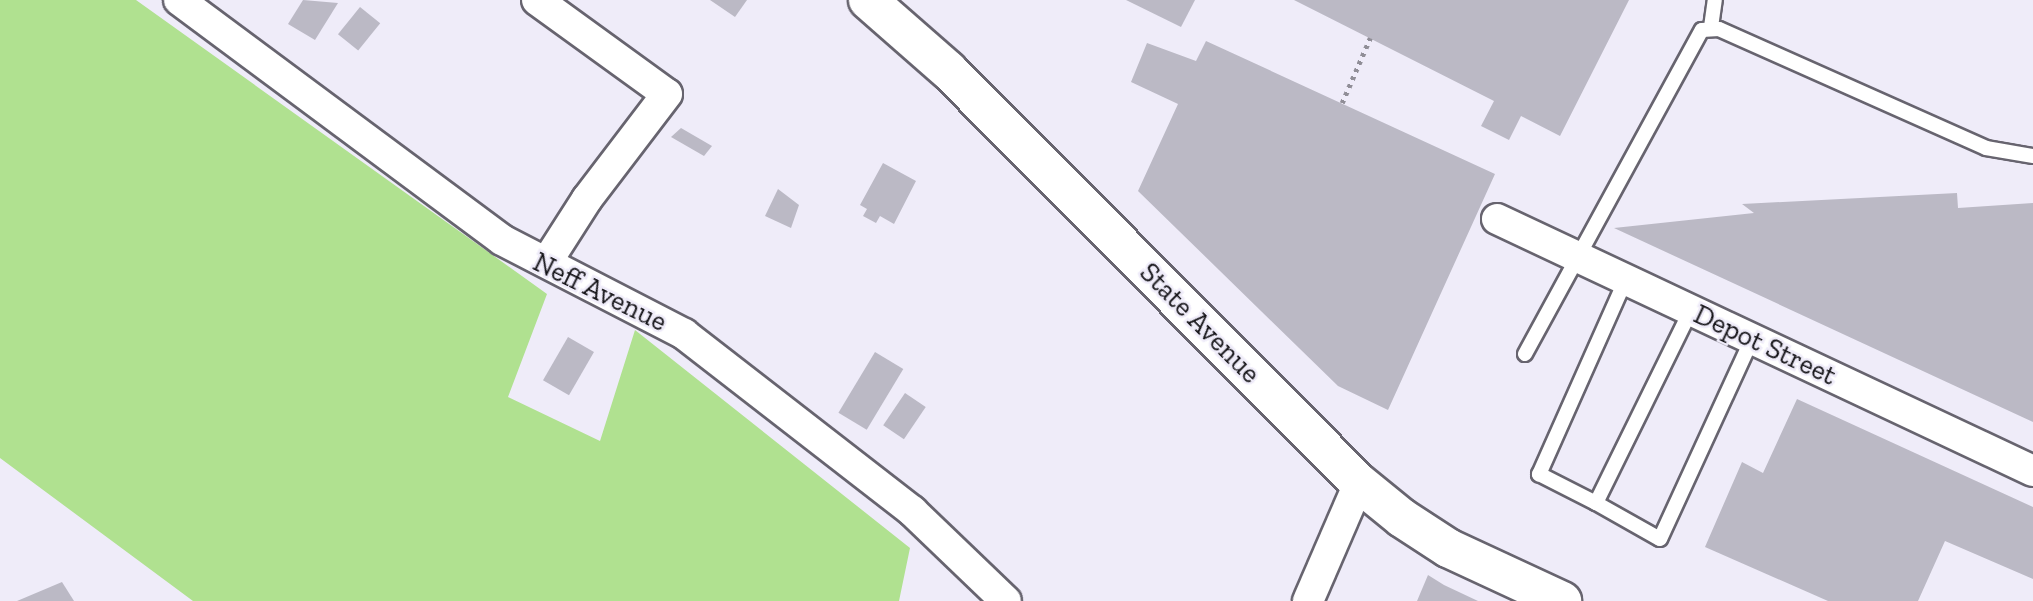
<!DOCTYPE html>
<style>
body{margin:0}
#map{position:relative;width:2033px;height:601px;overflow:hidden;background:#efecf9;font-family:"Zilla Slab",serif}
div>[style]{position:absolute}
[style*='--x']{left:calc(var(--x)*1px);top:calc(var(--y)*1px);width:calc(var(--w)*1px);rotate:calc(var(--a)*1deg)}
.green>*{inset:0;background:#b0e190}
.building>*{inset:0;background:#bbb9c5;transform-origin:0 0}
.path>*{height:4.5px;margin-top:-2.25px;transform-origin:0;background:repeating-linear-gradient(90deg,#908e97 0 3.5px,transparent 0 8.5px)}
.roads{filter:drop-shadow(2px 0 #67646f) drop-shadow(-2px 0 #67646f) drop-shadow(0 2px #67646f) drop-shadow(0 -2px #67646f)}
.service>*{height:14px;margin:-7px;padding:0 7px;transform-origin:7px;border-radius:7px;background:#fff}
.minor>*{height:30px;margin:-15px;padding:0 15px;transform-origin:15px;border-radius:15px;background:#fff}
.secondary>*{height:38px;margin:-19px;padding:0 19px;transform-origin:19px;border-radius:19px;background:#fff}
span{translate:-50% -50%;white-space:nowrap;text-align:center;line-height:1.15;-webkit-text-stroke:5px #efecf9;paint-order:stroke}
.street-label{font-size:28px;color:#141317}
</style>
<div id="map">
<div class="green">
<i style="clip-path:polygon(0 0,136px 0,547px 294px,508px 397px,600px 441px,635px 330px,910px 548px,899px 601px,193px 601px,0 458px)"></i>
</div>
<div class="building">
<i style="clip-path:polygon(303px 0,338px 3px,315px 40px,288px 24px)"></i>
<i style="clip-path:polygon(710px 0,747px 0,735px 17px)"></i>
<i style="clip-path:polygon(1126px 0,1195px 0,1181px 27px)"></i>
<i style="clip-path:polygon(1294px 0,1629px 0,1560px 136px,1521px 116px,1509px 140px,1481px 126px,1494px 101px)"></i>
<i style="left:360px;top:7px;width:26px;height:35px;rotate:39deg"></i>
<i style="clip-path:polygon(1206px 41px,1495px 174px,1388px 410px,1338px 386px,1138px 191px,1178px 104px,1131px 82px,1147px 43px,1196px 61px)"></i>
<i style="clip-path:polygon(681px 128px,712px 146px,704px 156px,671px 137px)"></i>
<i style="clip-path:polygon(883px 163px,916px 181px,894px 224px,880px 216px,876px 223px,863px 216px,867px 209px,860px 205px)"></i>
<i style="clip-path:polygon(778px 189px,799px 205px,791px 228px,765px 216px)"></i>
<i style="clip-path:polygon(1957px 193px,1958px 208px,2033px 203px,2033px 422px,1614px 228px,1754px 213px,1742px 204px)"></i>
<i style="left:568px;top:337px;width:30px;height:50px;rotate:30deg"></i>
<i style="left:875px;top:352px;width:33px;height:71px;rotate:31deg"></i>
<i style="left:905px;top:393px;width:25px;height:39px;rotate:34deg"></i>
<i style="clip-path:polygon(1797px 399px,2033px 507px,2033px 579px,1945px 541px,1918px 601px,1828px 601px,1705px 547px,1742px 462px,1763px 473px)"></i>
<i style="clip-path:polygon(1428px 575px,1444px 585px,1478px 601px,1417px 601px)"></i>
<i style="clip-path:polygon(62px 582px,74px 601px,17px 601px)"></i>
</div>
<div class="path">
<i style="--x:1342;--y:103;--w:71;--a:-66.7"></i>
</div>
<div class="roads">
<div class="service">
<i style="--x:1711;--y:27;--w:27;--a:-82"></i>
<i style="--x:1626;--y:279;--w:214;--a:114"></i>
<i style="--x:1539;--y:474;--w:64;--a:27"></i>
<i style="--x:1596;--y:503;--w:215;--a:-63.8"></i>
<i style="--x:1525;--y:354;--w:369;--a:-61.4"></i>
<i style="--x:1702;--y:30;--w:17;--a:-3"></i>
<i style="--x:1719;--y:29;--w:292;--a:24"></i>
<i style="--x:1986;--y:148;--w:48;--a:9.7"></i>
<i style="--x:1596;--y:503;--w:73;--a:29.4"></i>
<i style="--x:1660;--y:539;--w:220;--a:-65.3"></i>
</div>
<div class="minor">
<i style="--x:179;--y:0;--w:402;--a:36.6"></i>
<i style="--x:502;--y:240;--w:205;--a:27.3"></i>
<i style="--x:684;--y:334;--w:289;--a:37.8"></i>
<i style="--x:912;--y:511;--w:130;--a:43.8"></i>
<i style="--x:537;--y:0;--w:160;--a:35.9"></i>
<i style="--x:667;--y:94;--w:132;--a:127.3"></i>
<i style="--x:587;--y:199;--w:72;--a:122.6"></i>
<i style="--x:1497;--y:219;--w:592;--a:25.18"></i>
<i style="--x:1308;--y:601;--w:129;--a:-66.6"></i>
</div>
<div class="secondary">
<i style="--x:868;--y:0;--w:106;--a:41.2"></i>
<i style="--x:948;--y:70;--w:583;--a:45.14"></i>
<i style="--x:1359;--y:483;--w:55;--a:39.1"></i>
<i style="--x:1402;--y:518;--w:55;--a:33.1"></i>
<i style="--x:1448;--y:548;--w:126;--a:24.9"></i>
</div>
</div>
<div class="street-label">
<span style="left:600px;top:292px;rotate:26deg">Neff Avenue</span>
<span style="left:1200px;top:323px;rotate:45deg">State Avenue</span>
<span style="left:1765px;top:345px;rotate:25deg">Depot Street</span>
</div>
</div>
